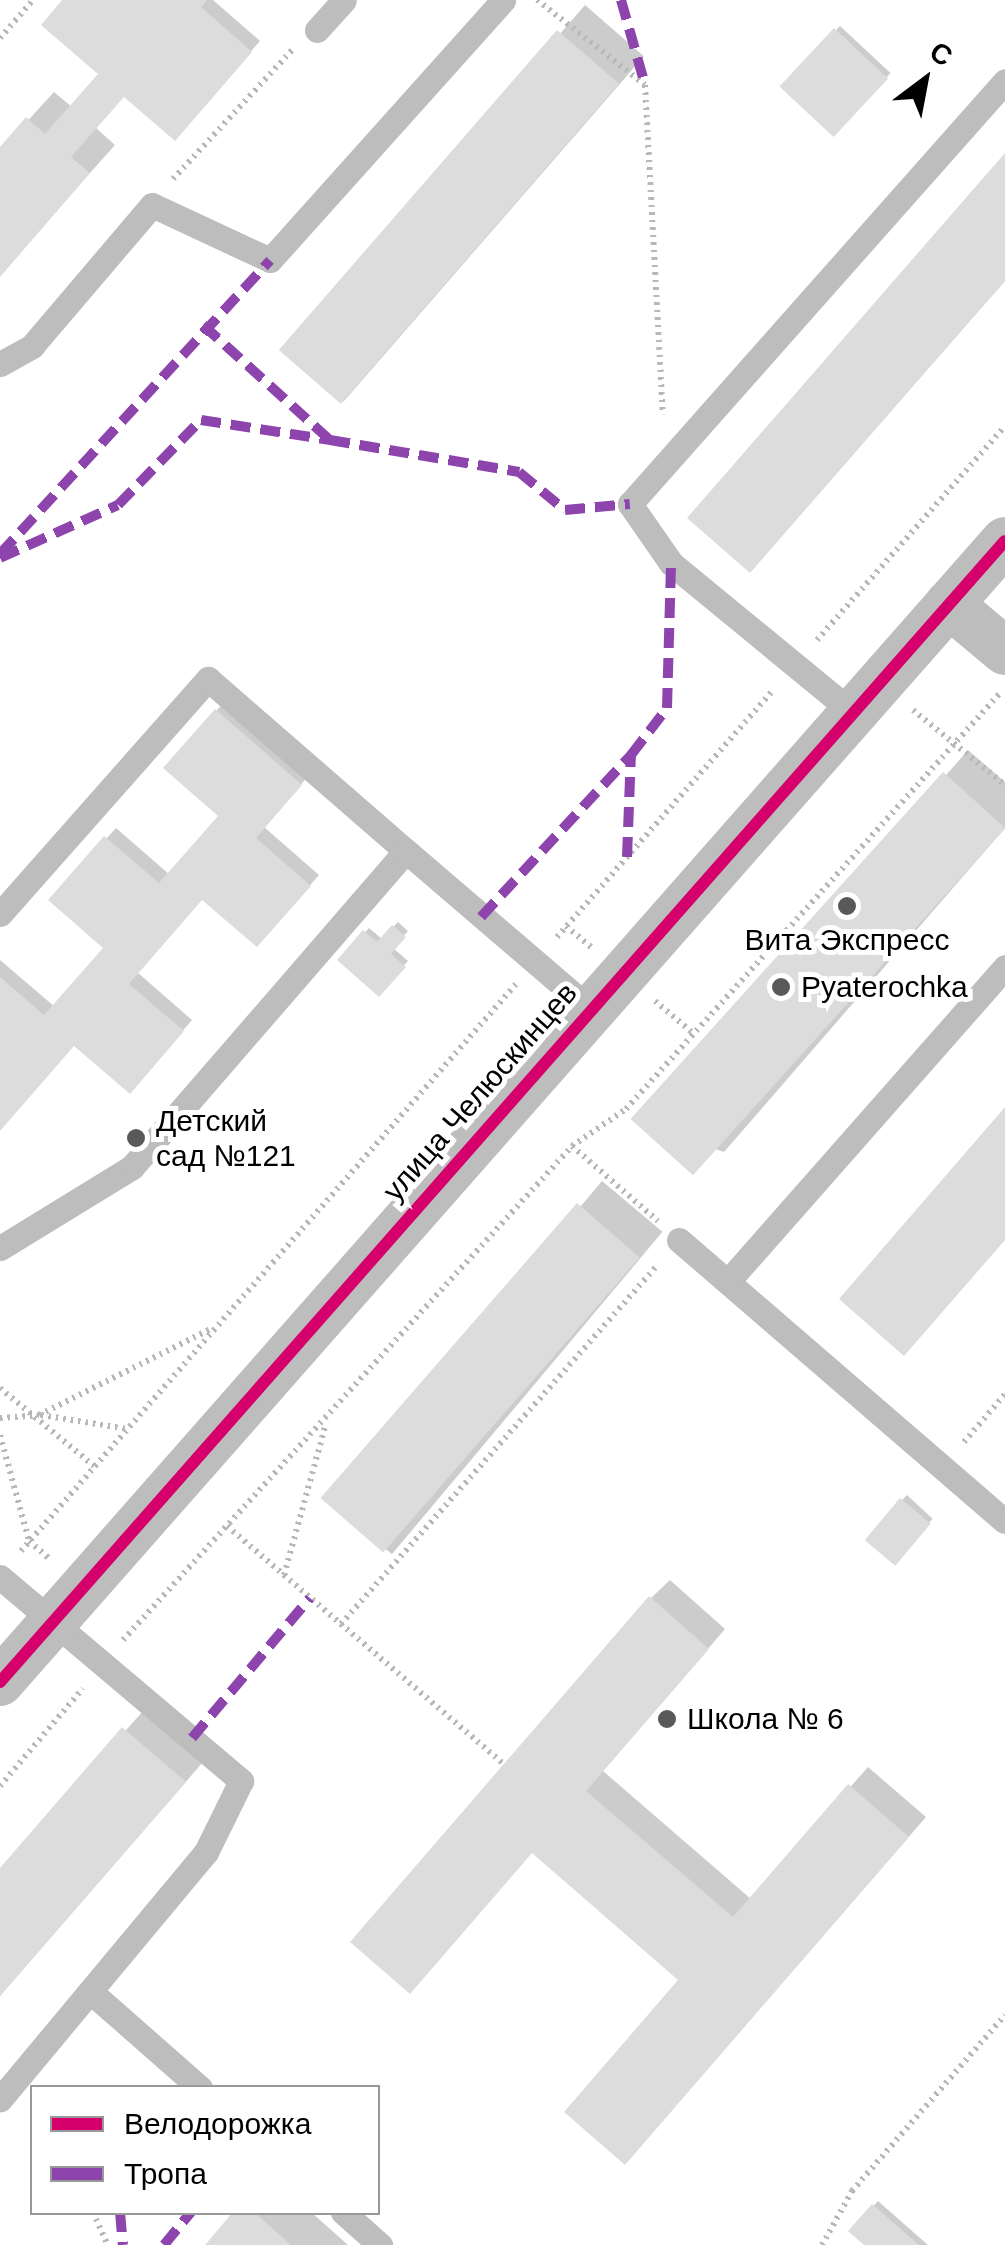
<!DOCTYPE html>
<meta charset="utf-8">
<style>
body{margin:0}
#map{position:relative;width:1005px;height:2245px;overflow:hidden;background:#fff;font-family:Helvetica,sans-serif}
div>[style]{position:absolute}
[style*='--x']{left:calc(var(--x)*1px);top:calc(var(--y)*1px);width:calc(var(--w)*1px);rotate:calc(var(--a)*1deg)}
.shadow>*{inset:0;background:#0003;transform-origin:0 0}
.building>*{inset:0;background:#dcdcdc;transform-origin:0 0}
.path>*{height:6px;margin-top:-3px;transform-origin:0;background:repeating-linear-gradient(90deg,#b8b8b8 0 2.5px,transparent 0 7.5px)}
.lane>*{height:25px;margin:-12.5px;padding:0 12.5px;transform-origin:12.5px;border-radius:12.5px;background:#bdbdbd}
.street>*{height:48px;margin:-24px;padding:0 24px;transform-origin:24px;border-radius:24px;background:#bdbdbd}
.quiet>*{height:10px;margin-top:-5px;transform-origin:0;background:repeating-linear-gradient(90deg,#8e44ad 0 20px,transparent 0 30px)}
.cycleway>*{height:12px;margin:-6px;padding:0 6px;transform-origin:6px;border-radius:6px;background:#d6006c}
.dots>*{width:28px;height:28px;translate:-50% -50%;box-sizing:border-box;border:5px solid #fff;border-radius:50%}
span{translate:-50% -50%;white-space:nowrap;text-align:center;line-height:1.15;-webkit-text-stroke:10px #fff;paint-order:stroke}
.poi-label{font-size:30px;color:#000}
.left{translate:0 -50%;text-align:left}
.street-label{font-size:30px;color:#000}
.legend{position:absolute;left:30px;top:2085px;width:350px;height:130px;box-sizing:border-box;background:#fff;border:2px solid #999;margin:0;padding:12px 18px;list-style:none;font-size:30px;color:#000}
.legend li{display:flex;align-items:center;gap:20px;height:50px}
.legend b{width:50px;border:2px solid #999}
.north{position:absolute;left:875px;top:30px;width:100px;height:100px;-webkit-text-stroke:8px #fff;paint-order:stroke;rotate:32deg;font-size:28px;font-weight:700;line-height:40px;text-align:center;color:#000}
.north::after{content:'';display:block;margin:auto;width:35px;height:45px;background:#000;clip-path:polygon(50% 0,100% 100%,50% 72%,0 100%)}
</style>
<div id="map">
<div class="shadow">
<i style="clip-path:polygon(66px 0,213px 0,260px 41px,184px 128px,124px 94px,95px 127px,115px 145px,0 274px,0 151px,54px 92px,72px 107px,101px 74px)"></i>
<i style="left:585px;top:5px;width:78px;height:458px;rotate:41deg"></i>
<i style="left:840px;top:26px;width:69px;height:83px;rotate:43deg"></i>
<i style="clip-path:polygon(1005px 157px,1005px 281px,750px 570px)"></i>
<i style="clip-path:polygon(226px 700px,310px 774px,264px 827px,319px 875px,267px 934px,203px 897px,137px 972px,192px 1020px,139px 1081px,75px 1043px,0 1129px,0 960px,55px 1007px,107px 947px,52px 899px,116px 828px,170px 875px,222px 816px,167px 767px)"></i>
<i style="clip-path:polygon(968px 750px,1005px 782px,1005px 828px,724px 1152px,641px 1124px)"></i>
<i style="clip-path:polygon(398px 922px,408px 931px,393px 948px,408px 961px,379px 993px,341px 959px,369px 928px,382px 939px)"></i>
<i style="left:602px;top:1181px;width:79px;height:421px;rotate:40deg"></i>
<i style="left:907px;top:1495px;width:35px;height:60px;rotate:43deg"></i>
<i style="clip-path:polygon(670px 1580px,725px 1629px,603px 1771px,751px 1899px,868px 1767px,926px 1817px,643px 2143px,681px 1980px,533px 1851px,651px 1598px)"></i>
<i style="clip-path:polygon(151px 1702px,210px 1754px,0 1996px,0 1872px)"></i>
<i style="clip-path:polygon(878px 2201px,928px 2245px,868px 2245px,851px 2231px)"></i>
<i style="clip-path:polygon(237px 2212px,311px 2212px,348px 2245px,208px 2245px)"></i>
</div>
<div class="building">
<i style="clip-path:polygon(62px 0,207px 0,201px 7px,252px 52px,175px 141px,124px 97px,71px 157px,90px 173px,0 277px,0 147px,26px 117px,45px 134px,98px 74px,41px 25px)"></i>
<i style="left:834px;top:28px;width:74px;height:80px;rotate:43deg"></i>
<i style="left:557px;top:30px;width:82px;height:424px;rotate:41deg"></i>
<i style="clip-path:polygon(1005px 153px,1005px 281px,750px 573px,687px 518px)"></i>
<i style="clip-path:polygon(215px 709px,302px 785px,256px 838px,311px 886px,257px 947px,202px 900px,129px 984px,184px 1031px,130px 1094px,74px 1046px,0 1131px,0 977px,44px 1015px,103px 948px,48px 900px,104px 836px,159px 883px,218px 816px,163px 768px)"></i>
<i style="left:943px;top:772px;width:84px;height:467px;rotate:42deg"></i>
<i style="clip-path:polygon(392px 925px,406px 937px,391px 954px,406px 967px,379px 997px,337px 960px,363px 930px,377px 942px)"></i>
<i style="clip-path:polygon(1005px 1107px,1005px 1240px,904px 1356px,839px 1299px)"></i>
<i style="left:577px;top:1203px;width:83px;height:391px;rotate:41deg"></i>
<i style="left:900px;top:1498px;width:40px;height:55px;rotate:40deg"></i>
<i style="clip-path:polygon(649px 1596px,709px 1649px,586px 1791px,733px 1917px,848px 1784px,909px 1837px,625px 2165px,564px 2112px,678px 1980px,532px 1853px,410px 1994px,350px 1942px)"></i>
<i style="clip-path:polygon(122px 1727px,186px 1782px,0 1996px,0 1868px)"></i>
<i style="clip-path:polygon(872px 2204px,919px 2245px,864px 2245px,848px 2231px)"></i>
<i style="clip-path:polygon(233px 2212px,254px 2212px,291px 2245px,205px 2245px)"></i>
</div>
<div class="path">
<i style="--x:537;--y:0;--w:137;--a:38.2"></i>
<i style="--x:645;--y:85;--w:330;--a:86.9"></i>
<i style="--x:0;--y:38;--w:50;--a:-49"></i>
<i style="--x:173;--y:179;--w:177;--a:-47.3"></i>
<i style="--x:817;--y:640;--w:285;--a:-48.7"></i>
<i style="--x:913;--y:710;--w:119;--a:39.2"></i>
<i style="--x:566;--y:926;--w:34;--a:40"></i>
<i style="--x:557;--y:937;--w:328;--a:-48.8"></i>
<i style="--x:655;--y:1001;--w:51;--a:40.2"></i>
<i style="--x:572;--y:1146;--w:114;--a:41.1"></i>
<i style="--x:0;--y:1388;--w:122;--a:39.7"></i>
<i style="--x:41;--y:1415;--w:87;--a:9.2"></i>
<i style="--x:0;--y:1418;--w:39;--a:-4"></i>
<i style="--x:39;--y:1415;--w:192;--a:-26.6"></i>
<i style="--x:0;--y:1435;--w:110;--a:74.7"></i>
<i style="--x:29;--y:1541;--w:28;--a:41"></i>
<i style="--x:964;--y:1442;--w:63;--a:-49.5"></i>
<i style="--x:227;--y:1526;--w:365;--a:40.7"></i>
<i style="--x:21;--y:1551;--w:753;--a:-48.88"></i>
<i style="--x:284;--y:1575;--w:154;--a:-74.5"></i>
<i style="--x:341;--y:1624;--w:478;--a:-48.6"></i>
<i style="--x:123;--y:1640;--w:668;--a:-47.73"></i>
<i style="--x:572;--y:1146;--w:65;--a:-34.4"></i>
<i style="--x:626;--y:1109;--w:559;--a:-48.04"></i>
<i style="--x:0;--y:1786;--w:128;--a:-49.7"></i>
<i style="--x:93;--y:2212;--w:36;--a:66"></i>
<i style="--x:822;--y:2245;--w:62;--a:-60.9"></i>
<i style="--x:852;--y:2191;--w:233;--a:-49"></i>
</div>
<div class="lane">
<i style="--x:317;--y:30;--w:40;--a:-48"></i>
<i style="--x:0;--y:364;--w:37;--a:-29"></i>
<i style="--x:32;--y:346;--w:185;--a:-49.6"></i>
<i style="--x:152;--y:205;--w:130;--a:25"></i>
<i style="--x:270;--y:260;--w:349;--a:-48.1"></i>
<i style="--x:851;--y:711;--w:233;--a:-140.6"></i>
<i style="--x:671;--y:563;--w:72;--a:-124.8"></i>
<i style="--x:630;--y:504;--w:565;--a:-48.44"></i>
<i style="--x:0;--y:914;--w:314;--a:-48.5"></i>
<i style="--x:208;--y:679;--w:262;--a:41"></i>
<i style="--x:679;--y:1240;--w:430;--a:40.8"></i>
<i style="--x:0;--y:1248;--w:155;--a:-31.5"></i>
<i style="--x:132;--y:1167;--w:418;--a:-49.1"></i>
<i style="--x:406;--y:851;--w:240;--a:40.6"></i>
<i style="--x:730;--y:1279;--w:416;--a:-48.6"></i>
<i style="--x:0;--y:1577;--w:316;--a:40.2"></i>
<i style="--x:241;--y:1781;--w:79;--a:116.2"></i>
<i style="--x:206;--y:1852;--w:322;--a:129.8"></i>
<i style="--x:92;--y:1993;--w:144;--a:41.3"></i>
<i style="--x:343;--y:2212;--w:50;--a:41.7"></i>
</div>
<div class="street">
<i style="--x:949;--y:604;--w:73;--a:40"></i>
<i style="--x:0;--y:1682;--w:1520;--a:-48.63"></i>
</div>
<div class="quiet">
<i style="--x:621;--y:0;--w:88;--a:74.2"></i>
<i style="--x:203;--y:325;--w:171;--a:42.2"></i>
<i style="--x:330;--y:440;--w:192;--a:9.6"></i>
<i style="--x:519;--y:472;--w:60;--a:39.6"></i>
<i style="--x:565;--y:510;--w:65;--a:-5.3"></i>
<i style="--x:0;--y:554;--w:399;--a:-47.4"></i>
<i style="--x:0;--y:558;--w:129;--a:-24.2"></i>
<i style="--x:118;--y:505;--w:119;--a:-45.7"></i>
<i style="--x:201;--y:420;--w:131;--a:8.8"></i>
<i style="--x:627;--y:857;--w:102;--a:-87.8"></i>
<i style="--x:631;--y:755;--w:59;--a:-52.5"></i>
<i style="--x:667;--y:708;--w:145;--a:-88.4"></i>
<i style="--x:481;--y:917;--w:221;--a:-47.2"></i>
<i style="--x:192;--y:1738;--w:183;--a:-49.9"></i>
<i style="--x:120;--y:2212;--w:33;--a:85"></i>
<i style="--x:164;--y:2245;--w:43;--a:-50.7"></i>
</div>
<div class="cycleway">
<i style="--x:0;--y:1682;--w:1520;--a:-48.63"></i>
</div>
<div class="dots">
<i style="left:847px;top:906px;background:#595959"></i>
<i style="left:781px;top:987px;background:#595959"></i>
<i style="left:136px;top:1138px;background:#595959"></i>
<i style="left:667px;top:1719px;background:#595959"></i>
</div>
<div class="poi-label">
<span style="left:847px;top:940px">Вита Экспресс</span>
<span class="left" style="left:801px;top:987px">Pyaterochka</span>
<span class="left" style="left:156px;top:1138px">Детский<br>сад №121</span>
<span class="left" style="left:687px;top:1719px">Школа № 6</span>
</div>
<div class="street-label">
<span style="left:480px;top:1092px;rotate:-49deg">улица Челюскинцев</span>
</div>
<ul class="legend">
<li><b style="height:12px;background:#d6006c"></b>Велодорожка</li>
<li><b style="height:12px;background:#8e44ad"></b>Тропа</li>
</ul>
<div class="north">С</div>
</div>
